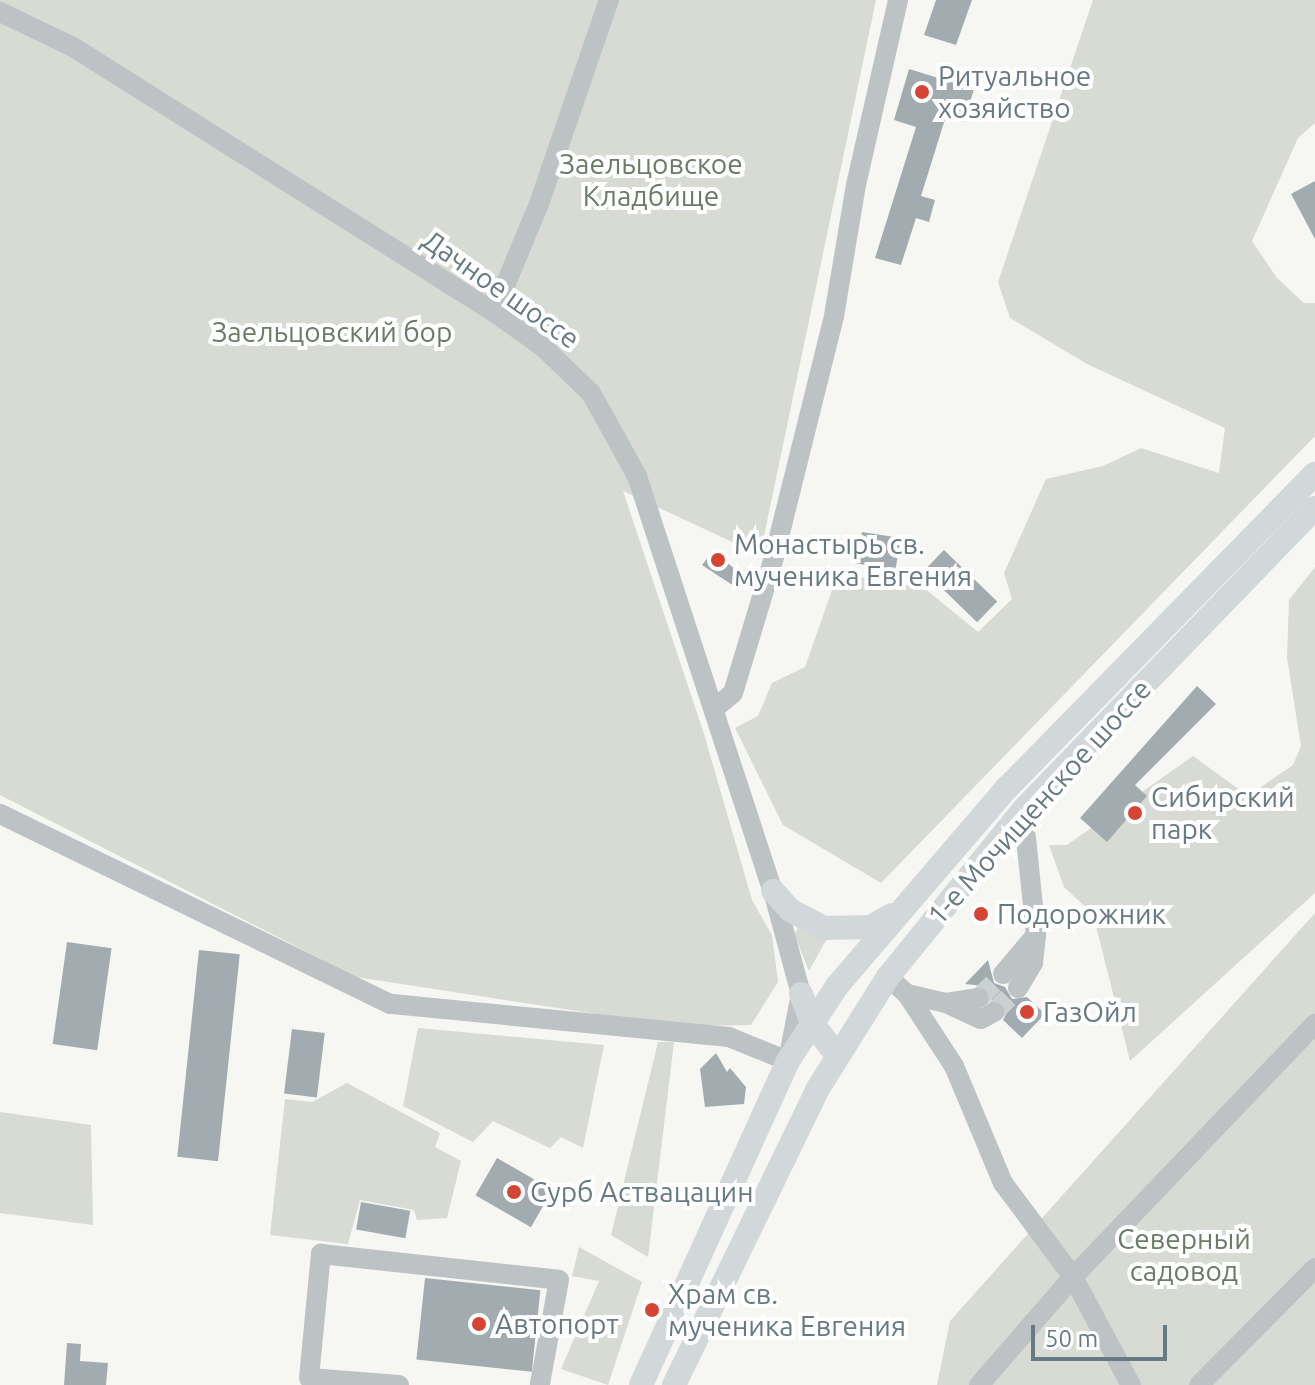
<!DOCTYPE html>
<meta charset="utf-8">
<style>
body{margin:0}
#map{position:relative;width:1315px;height:1385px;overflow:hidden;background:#f6f6f3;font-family:Ubuntu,sans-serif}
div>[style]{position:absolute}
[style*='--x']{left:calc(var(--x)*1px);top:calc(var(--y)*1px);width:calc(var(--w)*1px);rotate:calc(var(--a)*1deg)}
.green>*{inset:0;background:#d7dbd3}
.building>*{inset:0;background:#a2acb0;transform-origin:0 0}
.minor-tunnel>*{height:20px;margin-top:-10px;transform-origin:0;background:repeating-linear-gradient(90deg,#cbd0d1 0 20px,transparent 0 30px)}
.minor>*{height:20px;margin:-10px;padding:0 10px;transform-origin:10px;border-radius:10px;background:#bdc2c5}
.major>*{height:24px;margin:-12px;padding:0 12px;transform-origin:12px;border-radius:12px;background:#d2d8da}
.dots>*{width:22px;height:22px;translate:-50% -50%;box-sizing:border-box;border:4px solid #fff;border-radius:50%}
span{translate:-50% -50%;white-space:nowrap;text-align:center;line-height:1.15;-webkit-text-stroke:8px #fff;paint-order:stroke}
.poi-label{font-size:28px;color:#677982}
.left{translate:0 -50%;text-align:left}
.park-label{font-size:28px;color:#6c7a66}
.street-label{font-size:28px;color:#677982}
.scale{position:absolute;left:1031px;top:1325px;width:136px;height:36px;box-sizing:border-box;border:4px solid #677982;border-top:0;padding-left:10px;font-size:24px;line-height:28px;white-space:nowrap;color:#677982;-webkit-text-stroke:6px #fff;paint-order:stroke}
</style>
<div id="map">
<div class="green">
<i style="clip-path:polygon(0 0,876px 0,760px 555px,623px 491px,704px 734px,752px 900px,772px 935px,778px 982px,751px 1025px,694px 1026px,629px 1019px,356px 977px,0 795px)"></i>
<i style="clip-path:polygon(1093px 0,1315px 0,1315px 123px,1298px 138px,1252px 241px,1277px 278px,1304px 303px,1315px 303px,1315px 436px,881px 883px,783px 825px,735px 728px,758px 716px,772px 683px,805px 667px,838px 573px,924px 588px,978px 632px,1012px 599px,1004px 573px,1046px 479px,1103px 466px,1141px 448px,1219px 473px,1225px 428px,1087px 364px,1010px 318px,998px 282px)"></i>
<i style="clip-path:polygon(1315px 567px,1315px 893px,1130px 1061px,1093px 914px,1064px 887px,1049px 845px,1067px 845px,1193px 756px,1248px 796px,1293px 765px,1301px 746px,1287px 658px,1289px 600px)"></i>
<i style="clip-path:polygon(1315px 913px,1315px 1385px,937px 1385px,950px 1321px)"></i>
<i style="clip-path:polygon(798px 928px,829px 935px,809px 971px,794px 934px)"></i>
<i style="clip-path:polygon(418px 1028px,604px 1045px,583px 1148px,561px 1137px,550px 1148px,493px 1121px,473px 1142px,403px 1106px)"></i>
<i style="clip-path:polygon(658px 1042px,674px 1042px,648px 1257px,611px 1235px)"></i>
<i style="clip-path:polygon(347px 1083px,440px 1133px,435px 1147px,461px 1161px,447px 1218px,417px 1220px,414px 1210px,360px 1200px,348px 1244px,270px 1235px,285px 1099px,312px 1102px)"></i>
<i style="clip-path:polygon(0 1112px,91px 1125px,93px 1225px,0 1213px)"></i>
<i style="clip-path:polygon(579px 1247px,642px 1282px,608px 1385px,561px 1369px,599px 1281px,572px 1276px)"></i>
</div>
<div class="building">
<i style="clip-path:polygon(936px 0,972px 0,956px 45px,924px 35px)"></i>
<i style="clip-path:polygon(909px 69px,974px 89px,964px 122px,946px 116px,921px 196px,935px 200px,929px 222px,916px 218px,901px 265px,875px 258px,916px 127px,894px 120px)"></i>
<i style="clip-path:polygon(1315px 181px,1315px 239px,1291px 194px)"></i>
<i style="left:862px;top:532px;width:39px;height:32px;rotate:9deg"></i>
<i style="left:944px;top:550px;width:74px;height:29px;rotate:44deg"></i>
<i style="clip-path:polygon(713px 551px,741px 574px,737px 588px,702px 565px)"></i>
<i style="clip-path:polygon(1197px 686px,1216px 704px,1135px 785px,1147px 796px,1107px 842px,1080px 818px)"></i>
<i style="left:67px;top:942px;width:45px;height:103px;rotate:8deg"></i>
<i style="left:199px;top:950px;width:41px;height:208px;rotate:6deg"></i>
<i style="clip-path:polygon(988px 960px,994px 983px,1005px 987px,1012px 999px,1027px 997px,1045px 1014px,1022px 1038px,1003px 1020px,1007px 1012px,1001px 1001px,992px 1000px,984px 986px,965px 984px)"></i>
<i style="left:292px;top:1029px;width:33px;height:65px;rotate:7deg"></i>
<i style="clip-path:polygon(716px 1053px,727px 1072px,730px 1068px,746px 1087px,744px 1104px,705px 1107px,700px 1069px)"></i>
<i style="left:497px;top:1158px;width:64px;height:43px;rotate:30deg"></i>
<i style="left:361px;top:1202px;width:50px;height:28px;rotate:10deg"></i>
<i style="left:425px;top:1278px;width:116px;height:82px;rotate:6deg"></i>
<i style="clip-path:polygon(67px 1343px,81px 1344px,80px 1361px,108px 1363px,106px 1385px,64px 1385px)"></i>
</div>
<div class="minor-tunnel">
<i style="--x:979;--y:998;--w:34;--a:-45"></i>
<i style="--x:994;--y:1012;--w:34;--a:-45"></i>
</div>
<div class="minor">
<i style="--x:0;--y:12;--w:81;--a:25.6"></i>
<i style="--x:73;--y:47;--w:497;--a:32.2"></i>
<i style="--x:494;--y:312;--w:60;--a:35.5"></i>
<i style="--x:543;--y:347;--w:66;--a:43.8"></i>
<i style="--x:591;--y:393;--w:95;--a:61"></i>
<i style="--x:637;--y:476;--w:437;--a:71.9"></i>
<i style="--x:773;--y:891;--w:107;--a:74.8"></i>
<i style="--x:801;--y:994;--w:68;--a:101"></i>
<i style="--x:788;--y:1061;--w:64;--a:-157.9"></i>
<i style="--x:729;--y:1037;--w:341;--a:-174.4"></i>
<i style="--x:390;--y:1004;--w:434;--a:-154"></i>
<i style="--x:494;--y:312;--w:117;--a:-67.4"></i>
<i style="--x:539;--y:204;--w:216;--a:-71.1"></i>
<i style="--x:715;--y:708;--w:23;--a:-40"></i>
<i style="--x:733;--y:693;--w:142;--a:-73.2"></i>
<i style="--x:774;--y:557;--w:248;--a:-76"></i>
<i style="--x:834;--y:316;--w:133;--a:-80.5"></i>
<i style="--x:856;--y:185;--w:190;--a:-77.2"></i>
<i style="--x:1003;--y:974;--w:51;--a:-49.8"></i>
<i style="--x:1036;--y:935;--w:126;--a:-95.9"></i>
<i style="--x:888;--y:977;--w:25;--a:42"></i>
<i style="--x:907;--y:994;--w:86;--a:56.9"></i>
<i style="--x:954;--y:1066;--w:127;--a:67.3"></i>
<i style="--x:1003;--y:1183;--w:117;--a:53.3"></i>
<i style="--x:1073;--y:1277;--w:123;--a:61.8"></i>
<i style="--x:1018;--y:988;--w:29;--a:-59"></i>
<i style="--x:1033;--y:963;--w:28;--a:-84"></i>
<i style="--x:907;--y:994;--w:40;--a:13"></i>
<i style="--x:946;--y:1003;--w:33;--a:-9"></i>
<i style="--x:946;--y:1003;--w:38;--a:25"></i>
<i style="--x:981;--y:1019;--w:15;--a:-28"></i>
<i style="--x:399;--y:1385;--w:90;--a:-175.6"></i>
<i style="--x:309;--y:1378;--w:125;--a:-84.5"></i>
<i style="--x:321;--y:1254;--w:239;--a:6.2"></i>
<i style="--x:559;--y:1280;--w:106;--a:100.4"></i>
<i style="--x:979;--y:1385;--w:143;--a:-49"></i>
<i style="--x:1073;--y:1277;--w:350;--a:-46.3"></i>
<i style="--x:1199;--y:1385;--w:165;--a:-45.2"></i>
</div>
<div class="major">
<i style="--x:773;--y:891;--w:25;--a:48"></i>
<i style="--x:790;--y:910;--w:38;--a:28"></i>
<i style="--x:824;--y:928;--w:47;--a:-1.2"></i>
<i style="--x:871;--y:927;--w:24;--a:-30"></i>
<i style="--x:801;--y:994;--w:31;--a:69"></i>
<i style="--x:812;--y:1023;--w:41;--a:52"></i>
<i style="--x:641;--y:1385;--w:356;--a:-65.6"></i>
<i style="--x:788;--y:1061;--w:90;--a:-56.8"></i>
<i style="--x:837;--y:986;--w:261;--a:-49.4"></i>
<i style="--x:1007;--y:788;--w:440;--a:-45.6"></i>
<i style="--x:674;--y:1385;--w:328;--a:-64.1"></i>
<i style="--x:817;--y:1090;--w:133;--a:-57.9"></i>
<i style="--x:888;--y:977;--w:215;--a:-51"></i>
<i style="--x:1023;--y:810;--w:420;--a:-46"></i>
</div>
<div class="dots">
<i style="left:922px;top:92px;background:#d64534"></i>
<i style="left:718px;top:560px;background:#d64534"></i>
<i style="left:1135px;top:813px;background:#d64534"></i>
<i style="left:981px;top:914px;background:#d64534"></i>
<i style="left:1027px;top:1012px;background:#d64534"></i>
<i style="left:514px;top:1192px;background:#d64534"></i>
<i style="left:652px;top:1310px;background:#d64534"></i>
<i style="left:479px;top:1324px;background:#d64534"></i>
</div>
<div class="poi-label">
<span class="left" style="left:938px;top:92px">Ритуальное<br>хозяйство</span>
<span class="left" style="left:734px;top:560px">Монастырь св.<br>мученика Евгения</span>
<span class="left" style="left:1151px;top:813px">Сибирский<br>парк</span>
<span class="left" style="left:997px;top:914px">Подорожник</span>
<span class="left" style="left:1043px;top:1012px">ГазОйл</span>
<span class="left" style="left:530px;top:1192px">Сурб Аствацацин</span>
<span class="left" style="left:668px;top:1310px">Храм св.<br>мученика Евгения</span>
<span class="left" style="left:495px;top:1324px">Автопорт</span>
</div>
<div class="park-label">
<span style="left:651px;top:180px">Заельцовское<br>Кладбище</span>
<span style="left:332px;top:332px">Заельцовский бор</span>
<span style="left:1184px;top:1255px">Северный<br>садовод</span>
</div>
<div class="street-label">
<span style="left:501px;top:289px;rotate:35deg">Дачное шоссе</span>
<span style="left:1039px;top:802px;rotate:-48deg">1-е Мочищенское шоссе</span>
</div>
<div class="scale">50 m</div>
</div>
